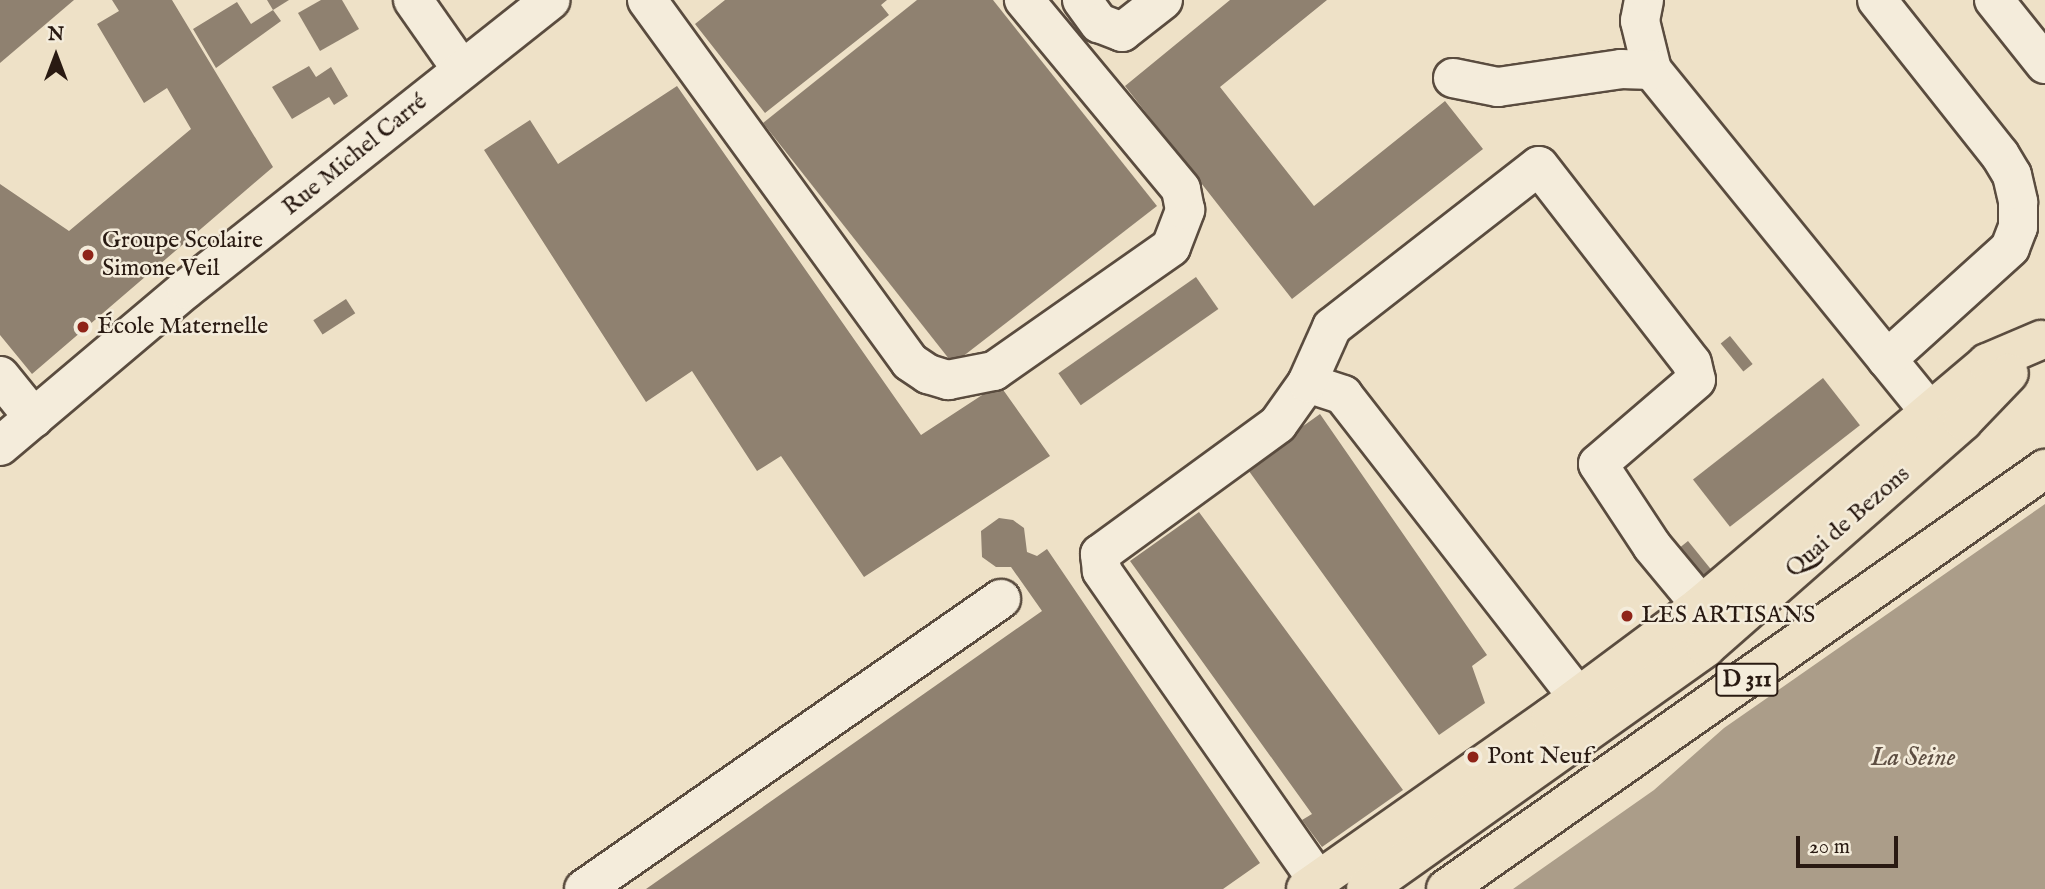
<!DOCTYPE html>
<meta charset="utf-8">
<style>
body{margin:0}
#map{position:relative;width:2045px;height:889px;overflow:hidden;background:#eee1c7;font-family:"IM FELL English",serif}
div>[style]{position:absolute}
[style*='--x']{left:calc(var(--x)*1px);top:calc(var(--y)*1px);width:calc(var(--w)*1px);rotate:calc(var(--a)*1deg)}
.water>*{inset:0;background:#ab9d89}
.building>*{inset:0;background:#8f8170;transform-origin:0 0}
.roads{filter:drop-shadow(2px 0 #5a4c3f) drop-shadow(-2px 0 #5a4c3f) drop-shadow(0 2px #5a4c3f) drop-shadow(0 -2px #5a4c3f)}
.minor>*{height:38px;margin:-19px;padding:0 19px;transform-origin:19px;border-radius:19px;background:#f4ecdb}
.major>*{height:38px;margin:-19px;padding:0 19px;transform-origin:19px;border-radius:19px;background:#eee1c7}
.dots>*{width:19px;height:19px;translate:-50% -50%;box-sizing:border-box;border:4px solid #f4ecdb;border-radius:50%}
span{translate:-50% -50%;white-space:nowrap;text-align:center;line-height:1.15;-webkit-text-stroke:5px #f4ecdb;paint-order:stroke}
.shield-label span{padding:2px 5px;background:#f4ecdb;border:2px solid;border-radius:5px;-webkit-text-stroke-width:0}
.shield-label{font-size:23px;color:#291a12;font-weight:700}
.street-label{font-size:24px;color:#291a12}
.poi-label{font-size:24px;color:#291a12}
.left{translate:0 -50%;text-align:left}
.water-label{font-size:26px;color:#5d4e42;font-style:italic}
.north{position:absolute;left:21px;top:21px;width:70px;height:70px;-webkit-text-stroke:5px #f4ecdb;paint-order:stroke;rotate:0deg;font-size:19px;font-weight:700;line-height:28px;text-align:center;color:#291a12}
.north::after{content:'';display:block;margin:auto;width:24px;height:32px;background:#291a12;clip-path:polygon(50% 0,100% 100%,50% 72%,0 100%)}
.scale{position:absolute;left:1796px;top:836px;width:102px;height:32px;box-sizing:border-box;border:4px solid #291a12;border-top:0;padding-left:9px;font-size:21px;line-height:24px;white-space:nowrap;color:#291a12;-webkit-text-stroke:5px #f4ecdb;paint-order:stroke}
</style>
<div id="map">
<div class="water">
<i style="clip-path:polygon(2045px 504px,2045px 889px,1513px 889px,1654px 790px,1724px 728px)"></i>
</div>
<div class="building">
<i style="clip-path:polygon(0 0,74px 0,0 63px)"></i>
<i style="clip-path:polygon(112px 0,172px 0,273px 167px,32px 374px,0 335px,0 184px,69px 231px,191px 129px,167px 88px,144px 103px,97px 24px,119px 11px)"></i>
<i style="clip-path:polygon(267px 0,289px 0,273px 10px)"></i>
<i style="clip-path:polygon(321px 0,342px 0,359px 29px,320px 51px,298px 13px)"></i>
<i style="clip-path:polygon(725px 0,887px 0,881px 5px,889px 15px,765px 113px,695px 24px)"></i>
<i style="clip-path:polygon(917px 0,993px 0,1157px 206px,953px 364px,763px 123px)"></i>
<i style="clip-path:polygon(1230px 0,1327px 0,1220px 87px,1314px 206px,1445px 101px,1483px 149px,1292px 299px,1125px 86px)"></i>
<i style="clip-path:polygon(237px 2px,251px 24px,273px 10px,281px 21px,216px 68px,193px 29px)"></i>
<i style="clip-path:polygon(309px 66px,316px 77px,331px 67px,348px 96px,334px 105px,329px 97px,292px 119px,272px 87px)"></i>
<i style="clip-path:polygon(677px 86px,921px 435px,999px 384px,1050px 456px,864px 577px,781px 456px,757px 471px,692px 371px,646px 402px,484px 150px,530px 120px,558px 164px)"></i>
<i style="left:1196px;top:277px;width:39px;height:168px;rotate:55deg"></i>
<i style="left:346px;top:299px;width:17px;height:39px;rotate:57deg"></i>
<i style="left:1730px;top:336px;width:36px;height:12px;rotate:51deg"></i>
<i style="left:1823px;top:378px;width:60px;height:165px;rotate:52deg"></i>
<i style="clip-path:polygon(1320px 414px,1487px 655px,1472px 666px,1485px 703px,1439px 735px,1246px 467px)"></i>
<i style="clip-path:polygon(1199px 512px,1403px 790px,1322px 847px,1302px 820px,1312px 814px,1130px 561px)"></i>
<i style="clip-path:polygon(999px 518px,1013px 520px,1024px 528px,1027px 552px,1037px 556px,1047px 549px,1260px 863px,1223px 889px,646px 889px,1042px 611px,1011px 567px,996px 567px,982px 557px,981px 531px)"></i>
<i style="left:1688px;top:541px;width:38px;height:18px;rotate:51deg"></i>
</div>
<div class="roads">
<div class="minor">
<i style="--x:413;--y:0;--w:85;--a:55"></i>
<i style="--x:647;--y:0;--w:447;--a:54"></i>
<i style="--x:910;--y:362;--w:22;--a:34"></i>
<i style="--x:928;--y:374;--w:21;--a:17"></i>
<i style="--x:948;--y:380;--w:47;--a:-11.1"></i>
<i style="--x:994;--y:371;--w:216;--a:-35"></i>
<i style="--x:1171;--y:247;--w:40;--a:-69"></i>
<i style="--x:1185;--y:210;--w:21;--a:-101"></i>
<i style="--x:1181;--y:189;--w:246;--a:-129.7"></i>
<i style="--x:1082;--y:0;--w:29;--a:54"></i>
<i style="--x:1099;--y:23;--w:25;--a:21"></i>
<i style="--x:1122;--y:32;--w:52;--a:-38"></i>
<i style="--x:1644;--y:0;--w:21;--a:101"></i>
<i style="--x:1640;--y:21;--w:50;--a:76.2"></i>
<i style="--x:1652;--y:70;--w:441;--a:50.9"></i>
<i style="--x:1877;--y:0;--w:198;--a:51.6"></i>
<i style="--x:2000;--y:155;--w:23;--a:59"></i>
<i style="--x:2012;--y:175;--w:28;--a:77"></i>
<i style="--x:2018;--y:202;--w:25;--a:90"></i>
<i style="--x:2018;--y:227;--w:22;--a:111"></i>
<i style="--x:2010;--y:248;--w:166;--a:137.9"></i>
<i style="--x:1994;--y:0;--w:82;--a:51.4"></i>
<i style="--x:1453;--y:78;--w:46;--a:11.3"></i>
<i style="--x:1498;--y:87;--w:124;--a:-8.3"></i>
<i style="--x:1621;--y:69;--w:31;--a:2"></i>
<i style="--x:0;--y:376;--w:54;--a:51"></i>
<i style="--x:1307;--y:383;--w:38;--a:18"></i>
<i style="--x:1343;--y:395;--w:383;--a:52.1"></i>
<i style="--x:0;--y:446;--w:243;--a:-40.2"></i>
<i style="--x:186;--y:289;--w:465;--a:-38.4"></i>
<i style="--x:1318;--y:881;--w:378;--a:-124.9"></i>
<i style="--x:1102;--y:571;--w:17;--a:-97"></i>
<i style="--x:1100;--y:554;--w:220;--a:-36.1"></i>
<i style="--x:1278;--y:424;--w:50;--a:-54.7"></i>
<i style="--x:1307;--y:383;--w:61;--a:-65.9"></i>
<i style="--x:1332;--y:327;--w:262;--a:-37.9"></i>
<i style="--x:1539;--y:166;--w:249;--a:52.2"></i>
<i style="--x:1692;--y:363;--w:17;--a:77"></i>
<i style="--x:1696;--y:380;--w:129;--a:139.4"></i>
<i style="--x:1598;--y:464;--w:98;--a:56.6"></i>
<i style="--x:1652;--y:546;--w:77;--a:50.3"></i>
<i style="--x:584;--y:889;--w:508;--a:-34.82"></i>
</div>
<div class="major">
<i style="--x:1306;--y:889;--w:299;--a:-35.1"></i>
<i style="--x:1551;--y:717;--w:187;--a:-36.7"></i>
<i style="--x:1701;--y:605;--w:375;--a:-40.2"></i>
<i style="--x:1987;--y:363;--w:59;--a:-23.1"></i>
<i style="--x:1366;--y:889;--w:417;--a:-35.4"></i>
<i style="--x:1706;--y:647;--w:342;--a:-41.3"></i>
<i style="--x:1963;--y:421;--w:66;--a:-46.2"></i>
<i style="--x:1446;--y:889;--w:732;--a:-35.04"></i>
</div>
</div>
<div class="dots">
<i style="left:88px;top:255px;background:#8f2418"></i>
<i style="left:83px;top:327px;background:#8f2418"></i>
<i style="left:1627px;top:616px;background:#8f2418"></i>
<i style="left:1473px;top:757px;background:#8f2418"></i>
</div>
<div class="shield-label">
<span style="left:1747px;top:680px">D 311</span>
</div>
<div class="street-label">
<span style="left:355px;top:155px;rotate:-39deg">Rue Michel Carré</span>
<span style="left:1848px;top:522px;rotate:-41deg">Quai de Bezons</span>
</div>
<div class="poi-label">
<span class="left" style="left:102px;top:255px">Groupe Scolaire<br>Simone Veil</span>
<span class="left" style="left:97px;top:327px">École Maternelle</span>
<span class="left" style="left:1641px;top:616px">LES ARTISANS</span>
<span class="left" style="left:1487px;top:757px">Pont Neuf</span>
</div>
<div class="water-label">
<span style="left:1913px;top:758px">La Seine</span>
</div>
<div class="north">N</div>
<div class="scale">20 m</div>
</div>
